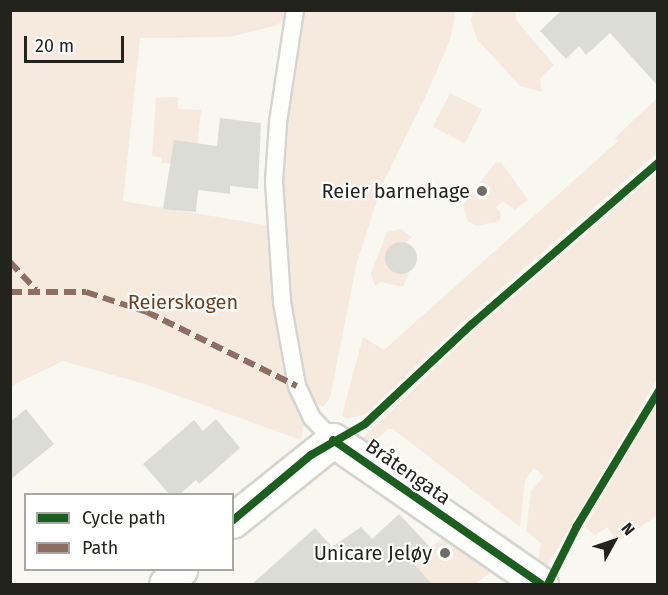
<!DOCTYPE html>
<meta charset="utf-8">
<style>
body{margin:0}
#map{position:relative;width:668px;height:595px;overflow:hidden;background:#f8f8f0;font-family:"Fira Sans",sans-serif}
div>[style]{position:absolute}
[style*='--x']{left:calc(var(--x)*1px);top:calc(var(--y)*1px);width:calc(var(--w)*1px);rotate:calc(var(--a)*1deg)}
.green>*{inset:0;background:#f6e9de;transform-origin:0 0}
.building>*{inset:0;background:#dbdcd6}
.round{border-radius:50%}
.roads{filter:drop-shadow(2px 0 #d5d5d0) drop-shadow(-2px 0 #d5d5d0) drop-shadow(0 2px #d5d5d0) drop-shadow(0 -2px #d5d5d0)}
.lane>*{height:16px;margin:-8px;padding:0 8px;transform-origin:8px;border-radius:8px;background:#fefefd}
.street>*{height:33px;margin:-16.5px;padding:0 16.5px;transform-origin:16.5px;border-radius:16.5px;background:#fefefd}
.quiet>*{height:6px;margin-top:-3px;transform-origin:0;background:repeating-linear-gradient(90deg,#8d6e63 0 12px,transparent 0 18px)}
.cycleway>*{height:8px;margin:-4px;padding:0 4px;transform-origin:4px;border-radius:4px;background:#1b5e20}
.dots>*{width:16px;height:16px;translate:-50% -50%;box-sizing:border-box;border:3px solid #fff;border-radius:50%}
span{translate:-50% -50%;white-space:nowrap;text-align:center;line-height:1.15;-webkit-text-stroke:4.5px #fff;paint-order:stroke}
.poi-label{font-size:20px;color:#23231e}
.right{translate:-100% -50%;text-align:right}
.park-label{font-size:20px;color:#6b3d1d}
.street-label{font-size:20px;color:#23231e}
.frame{position:absolute;inset:0;border:12px solid #23231e;pointer-events:none}
.legend{position:absolute;left:24px;top:493px;width:210px;height:78px;box-sizing:border-box;background:#fff;border:2px solid #a7a7a5;margin:0;padding:8px 10px;list-style:none;font-size:18px;color:#23231e}
.legend li{display:flex;align-items:center;gap:12px;height:30px}
.legend b{width:30px;border:2px solid #a7a7a5}
.north{position:absolute;left:584px;top:511px;width:60px;height:60px;-webkit-text-stroke:4px #fff;paint-order:stroke;rotate:50deg;font-size:16px;font-weight:700;line-height:24px;text-align:center;color:#23231e}
.north::after{content:'';display:block;margin:auto;width:21px;height:27px;background:#23231e;clip-path:polygon(50% 0,100% 100%,50% 72%,0 100%)}
.scale{position:absolute;left:24px;top:36px;width:100px;height:27px;box-sizing:border-box;border:3px solid #23231e;border-top:0;padding-left:8px;font-size:18px;line-height:21px;white-space:nowrap;color:#23231e;-webkit-text-stroke:4px #fff;paint-order:stroke}
</style>
<div id="map">
<div class="green">
<i style="clip-path:polygon(11px 11px,288px 11px,286px 20px,274px 26px,230px 37px,140px 38px,123px 201px,270px 226px,288px 379px,304px 424px,301px 440px,145px 384px,63px 361px,11px 386px)"></i>
<i style="clip-path:polygon(302px 11px,456px 11px,450px 40px,429px 89px,382px 185px,357px 262px,330px 398px,323px 407px,312px 401px,305px 388px,290px 301px,281px 190px,289px 93px)"></i>
<i style="clip-path:polygon(473px 11px,515px 11px,517px 21px,554px 65px,540px 79px,542px 92px,520px 86px,477px 39px,471px 20px)"></i>
<i style="left:450px;top:93px;width:36px;height:38px;rotate:27deg"></i>
<i style="clip-path:polygon(178px 97px,178px 109px,201px 110px,195px 165px,162px 163px,162px 157px,152px 156px,156px 98px)"></i>
<i style="clip-path:polygon(657px 98px,657px 153px,461px 323px,366px 414px,346px 419px,342px 415px,363px 337px,384px 350px,618px 141px,615px 138px,622px 131px)"></i>
<i style="clip-path:polygon(501px 162px,528px 200px,515px 210px,503px 201px,496px 207px,501px 213px,500px 221px,476px 226px,468px 221px,463px 205px,495px 163px)"></i>
<i style="clip-path:polygon(657px 173px,657px 379px,543px 573px,537px 567px,541px 543px,526px 531px,531px 492px,544px 476px,534px 468px,525px 480px,520px 527px,393px 429px,388px 429px,369px 446px,363px 438px,474px 331px)"></i>
<i style="clip-path:polygon(401px 229px,412px 237px,406px 243px,393px 244px,386px 254px,387px 266px,397px 274px,409px 273px,403px 287px,380px 282px,375px 286px,371px 274px,387px 232px)"></i>
<i style="clip-path:polygon(657px 402px,657px 516px,610px 546px,605px 543px,613px 537px,608px 527px,595px 535px,585px 527px)"></i>
<i style="clip-path:polygon(445px 536px,491px 572px,475px 584px,433px 584px,419px 570px,403px 570px)"></i>
</div>
<div class="building">
<i style="clip-path:polygon(562px 10px,657px 10px,657px 85px,610px 33px,586px 55px,579px 46px,566px 59px,540px 31px)"></i>
<i style="clip-path:polygon(220px 118px,261px 123px,258px 189px,230px 186px,230px 194px,198px 190px,196px 212px,163px 209px,174px 140px,217px 146px)"></i>
<i class="round" style="left:385px;top:242px;width:32px;height:32px"></i>
<i style="clip-path:polygon(26px 409px,54px 444px,10px 480px,10px 422px)"></i>
<i style="clip-path:polygon(216px 419px,240px 448px,199px 484px,196px 480px,179px 495px,170px 495px,143px 464px,194px 420px,203px 431px)"></i>
<i style="clip-path:polygon(399px 514px,429px 546px,412px 562px,433px 585px,251px 585px,315px 528px,332px 547px,361px 527px,372px 539px)"></i>
</div>
<div class="roads">
<div class="lane">
<i style="--x:295;--y:10;--w:114;--a:98.6"></i>
<i style="--x:278;--y:123;--w:58;--a:93.9"></i>
<i style="--x:274;--y:181;--w:121;--a:86.2"></i>
<i style="--x:282;--y:302;--w:85;--a:79.9"></i>
<i style="--x:297;--y:386;--w:35;--a:65"></i>
<i style="--x:312;--y:418;--w:30;--a:46"></i>
</div>
<div class="street">
<i style="--x:232;--y:521;--w:129;--a:-38.7"></i>
<i style="--x:333;--y:440;--w:253;--a:34.7"></i>
<i style="--x:166;--y:584;--w:20;--a:-45"></i>
</div>
</div>
<div class="quiet">
<i style="--x:10;--y:262;--w:38;--a:47"></i>
<i style="--x:10;--y:292;--w:76;--a:0"></i>
<i style="--x:86;--y:292;--w:64;--a:18.2"></i>
<i style="--x:147;--y:312;--w:167;--a:26.3"></i>
</div>
<div class="cycleway">
<i style="--x:333;--y:440;--w:253;--a:34.7"></i>
<i style="--x:232;--y:521;--w:103;--a:-39.9"></i>
<i style="--x:311;--y:455;--w:62;--a:-29.9"></i>
<i style="--x:365;--y:424;--w:146;--a:-43.1"></i>
<i style="--x:472;--y:324;--w:246;--a:-40.9"></i>
<i style="--x:548;--y:584;--w:65;--a:-63.4"></i>
<i style="--x:577;--y:526;--w:157;--a:-58.8"></i>
</div>
<div class="dots">
<i style="left:482px;top:191px;background:#6e6e68"></i>
<i style="left:445px;top:553px;background:#6e6e68"></i>
</div>
<div class="poi-label">
<span class="right" style="left:470px;top:191px">Reier barnehage</span>
<span class="right" style="left:432px;top:553px">Unicare Jeløy</span>
</div>
<div class="park-label">
<span style="left:183px;top:302px">Reierskogen</span>
</div>
<div class="street-label">
<span style="left:408px;top:472px;rotate:35deg">Bråtengata</span>
</div>
<div class="frame"></div>
<ul class="legend">
<li><b style="height:8px;background:#1b5e20"></b>Cycle path</li>
<li><b style="height:8px;background:#8d6e63"></b>Path</li>
</ul>
<div class="north">N</div>
<div class="scale">20 m</div>
</div>
